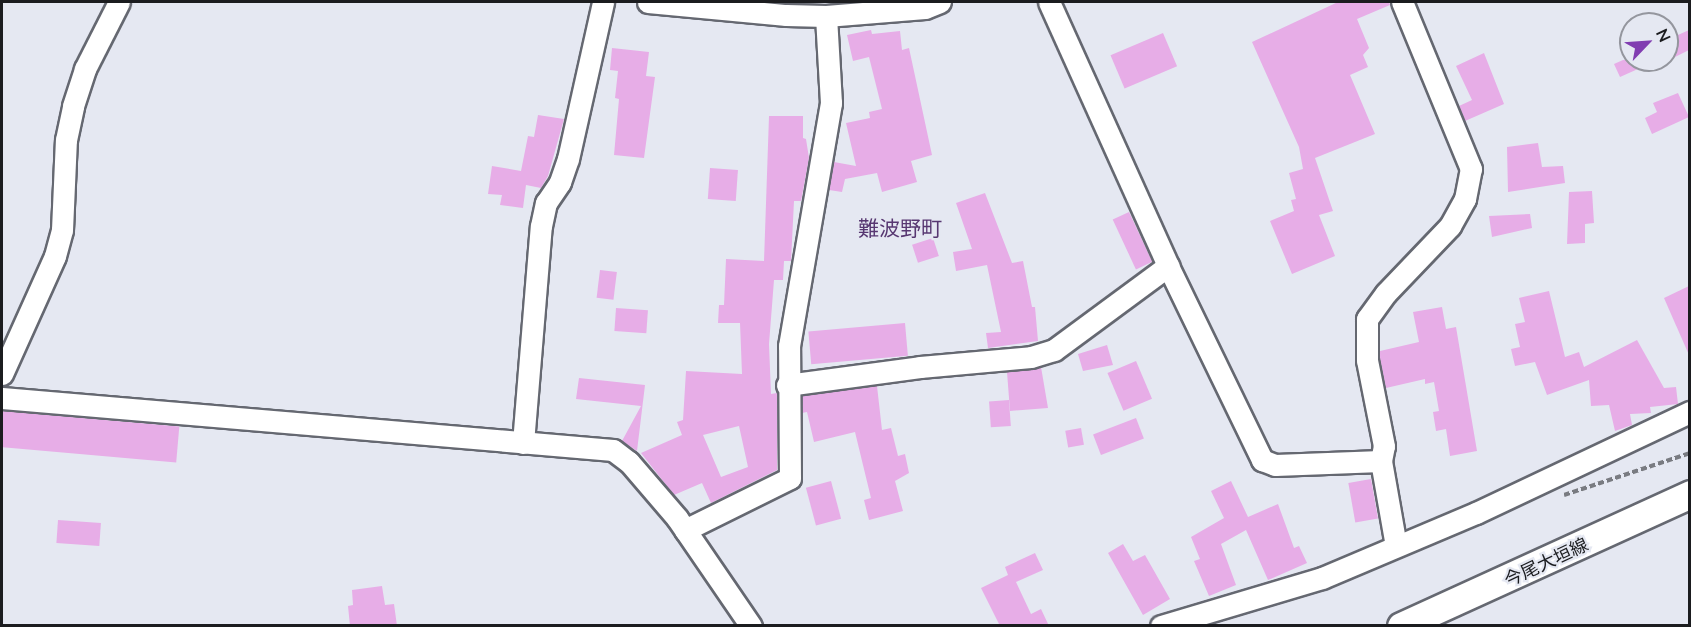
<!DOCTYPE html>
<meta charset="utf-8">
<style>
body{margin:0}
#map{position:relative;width:1691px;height:627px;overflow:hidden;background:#e5e8f2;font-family:Lato,"Noto Sans JP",sans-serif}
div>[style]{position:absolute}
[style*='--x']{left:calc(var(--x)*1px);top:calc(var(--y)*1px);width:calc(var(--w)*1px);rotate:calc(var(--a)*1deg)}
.building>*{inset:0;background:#e7ade7;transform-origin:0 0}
.path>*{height:4px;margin-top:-2px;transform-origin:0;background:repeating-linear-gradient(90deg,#797b81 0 6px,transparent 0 9px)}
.roads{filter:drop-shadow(2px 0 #656871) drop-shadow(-2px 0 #656871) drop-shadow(0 2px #656871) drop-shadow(0 -2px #656871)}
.minor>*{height:21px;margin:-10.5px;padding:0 10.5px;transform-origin:10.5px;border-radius:10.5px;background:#fff}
.major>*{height:27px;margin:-13.5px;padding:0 13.5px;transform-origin:13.5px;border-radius:13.5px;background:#fff}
span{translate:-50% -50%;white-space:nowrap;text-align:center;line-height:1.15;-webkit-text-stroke:4.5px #e5e8f2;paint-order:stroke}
.street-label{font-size:18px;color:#1b1c1f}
.quarter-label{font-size:21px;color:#573771}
.frame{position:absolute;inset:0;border:3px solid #1b1c1f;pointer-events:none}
.north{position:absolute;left:1619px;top:12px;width:60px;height:60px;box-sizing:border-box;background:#e5e8f2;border:2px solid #94969e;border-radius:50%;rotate:65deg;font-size:16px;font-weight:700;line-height:24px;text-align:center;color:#1b1c1f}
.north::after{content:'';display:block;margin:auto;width:21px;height:27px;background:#813db1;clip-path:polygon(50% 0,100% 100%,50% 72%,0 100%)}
</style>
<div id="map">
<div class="building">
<i style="clip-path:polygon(1338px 2px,1389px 2px,1390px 5px,1357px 19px,1369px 48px,1363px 55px,1368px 67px,1350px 75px,1375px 134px,1315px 158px,1333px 211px,1319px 215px,1335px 256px,1292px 274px,1270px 221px,1294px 211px,1291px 200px,1296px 199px,1289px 173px,1303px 169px,1299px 147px,1252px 42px)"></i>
<i style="clip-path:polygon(871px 30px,872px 34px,900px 31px,902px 50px,909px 48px,932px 155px,911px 161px,917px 182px,882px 192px,877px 173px,845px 179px,842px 192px,829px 190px,834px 162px,856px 166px,846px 123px,870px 118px,869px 112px,882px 109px,869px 57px,853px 61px,847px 35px)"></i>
<i style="clip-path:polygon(1689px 30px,1689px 50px,1667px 61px,1667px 40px)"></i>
<i style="left:1163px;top:33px;width:36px;height:57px;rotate:67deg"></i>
<i style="clip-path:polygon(612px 48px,649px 52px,646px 76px,655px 77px,644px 158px,614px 155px,619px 99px,615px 98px,618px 71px,610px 70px)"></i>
<i style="clip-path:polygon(1484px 53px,1504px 104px,1465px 121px,1459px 106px,1472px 100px,1456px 66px)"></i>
<i style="clip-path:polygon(1623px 60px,1658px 60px,1620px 77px,1614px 64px)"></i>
<i style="clip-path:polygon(1678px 93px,1689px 117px,1652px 134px,1645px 118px,1657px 112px,1653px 103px)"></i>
<i style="clip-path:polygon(538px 115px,564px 119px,548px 176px,541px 188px,526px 185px,523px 208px,500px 205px,502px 195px,488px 194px,492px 166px,521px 171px,528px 136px,534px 137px)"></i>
<i style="clip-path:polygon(evenodd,769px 116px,803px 116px,803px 138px,806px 139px,809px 158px,801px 201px,794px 201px,791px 261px,784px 261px,783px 280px,774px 280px,769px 344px,771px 394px,777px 393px,777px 470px,711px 503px,702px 483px,674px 495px,641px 453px,682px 435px,677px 422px,683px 420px,686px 371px,742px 374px,740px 323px,718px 323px,719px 305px,724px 305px,726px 259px,764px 261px,769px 116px,739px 426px,748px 467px,721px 477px,703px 435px,739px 426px)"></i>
<i style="clip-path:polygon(1538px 143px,1542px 167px,1563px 166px,1565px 183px,1508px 192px,1507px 147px)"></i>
<i style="left:710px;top:168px;width:28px;height:31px;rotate:4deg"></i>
<i style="clip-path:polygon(1592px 191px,1594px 223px,1585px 224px,1585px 243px,1567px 244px,1569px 192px)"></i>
<i style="clip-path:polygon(985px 193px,1012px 263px,1023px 261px,1032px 307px,1035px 307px,1038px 341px,988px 348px,986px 333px,1001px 332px,987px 265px,956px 271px,953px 252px,972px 249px,956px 203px)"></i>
<i style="left:1129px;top:212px;width:55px;height:18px;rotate:65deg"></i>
<i style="clip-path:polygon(1530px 214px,1532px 228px,1492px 237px,1489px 216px)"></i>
<i style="left:933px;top:238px;width:19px;height:22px;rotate:72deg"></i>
<i style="left:600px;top:270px;width:17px;height:28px;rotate:7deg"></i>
<i style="clip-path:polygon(1689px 286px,1689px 355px,1664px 298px)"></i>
<i style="clip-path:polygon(1549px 291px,1565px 357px,1579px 352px,1584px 367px,1637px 340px,1664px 388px,1676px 387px,1678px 404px,1650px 407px,1651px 413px,1630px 414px,1632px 425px,1615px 431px,1609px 405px,1591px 406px,1589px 380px,1547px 395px,1535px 362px,1515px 366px,1511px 349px,1520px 347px,1515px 324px,1525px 322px,1519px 298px)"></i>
<i style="clip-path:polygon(1442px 307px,1446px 329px,1456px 327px,1477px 451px,1450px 456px,1446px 429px,1436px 431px,1433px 412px,1439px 411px,1434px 382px,1425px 384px,1425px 379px,1386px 388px,1380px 359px,1380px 351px,1419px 342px,1413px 312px)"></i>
<i style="left:616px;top:308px;width:32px;height:23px;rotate:4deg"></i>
<i style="left:905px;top:323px;width:33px;height:97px;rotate:85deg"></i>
<i style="clip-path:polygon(1107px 345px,1113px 365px,1083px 371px,1078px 354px)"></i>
<i style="left:1136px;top:361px;width:41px;height:31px;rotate:67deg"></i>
<i style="clip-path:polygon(1041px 367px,1048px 408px,1010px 411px,1007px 372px)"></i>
<i style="clip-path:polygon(579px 378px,645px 385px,637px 451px,622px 441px,641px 406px,576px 399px)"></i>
<i style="clip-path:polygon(877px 386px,882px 430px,891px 428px,898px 456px,905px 454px,909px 473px,895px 481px,903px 511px,869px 520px,864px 500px,871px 498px,855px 432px,814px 442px,807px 412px,802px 413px,802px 396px)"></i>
<i style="left:1009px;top:400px;width:26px;height:20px;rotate:86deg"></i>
<i style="left:2px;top:411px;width:178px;height:36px;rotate:5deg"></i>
<i style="left:1136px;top:418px;width:22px;height:46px;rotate:69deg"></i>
<i style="left:1081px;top:428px;width:17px;height:16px;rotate:80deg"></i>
<i style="left:1371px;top:479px;width:40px;height:23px;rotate:80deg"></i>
<i style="left:831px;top:481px;width:39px;height:26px;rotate:75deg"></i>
<i style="clip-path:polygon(1231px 481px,1248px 517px,1278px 504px,1294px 548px,1299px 546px,1307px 563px,1268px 580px,1246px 530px,1221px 544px,1236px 585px,1209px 596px,1194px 561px,1200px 559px,1191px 537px,1224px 518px,1211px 491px)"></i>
<i style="left:58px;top:520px;width:43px;height:23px;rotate:4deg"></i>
<i style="clip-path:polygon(1123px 544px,1133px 561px,1145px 555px,1170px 599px,1143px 615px,1108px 553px)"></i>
<i style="clip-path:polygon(1035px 553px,1043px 570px,1016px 582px,1031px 614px,1041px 609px,1049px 626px,1000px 626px,981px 588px,1008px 575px,1005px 567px)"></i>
<i style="clip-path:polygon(382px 586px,385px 605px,394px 604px,397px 626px,350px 626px,348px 606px,353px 605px,352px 590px)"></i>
</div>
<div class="path">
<i style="--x:1564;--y:495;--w:133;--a:-18.4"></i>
</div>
<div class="roads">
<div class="minor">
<i style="--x:648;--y:2;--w:139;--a:5.4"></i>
<i style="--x:786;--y:15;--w:40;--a:1.4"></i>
<i style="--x:826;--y:16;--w:99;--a:-4.6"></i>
<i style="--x:925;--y:8;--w:16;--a:-22"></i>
<i style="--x:1049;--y:2;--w:290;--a:65.7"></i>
<i style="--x:1168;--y:266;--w:216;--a:64.1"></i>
<i style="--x:1262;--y:460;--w:14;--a:21"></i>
<i style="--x:1275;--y:465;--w:106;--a:-2.2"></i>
<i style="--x:2;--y:374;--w:129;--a:-65.8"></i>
<i style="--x:55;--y:256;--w:27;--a:-75"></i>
<i style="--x:62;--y:230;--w:90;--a:-87.5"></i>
<i style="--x:66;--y:140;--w:35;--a:-78"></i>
<i style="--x:73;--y:106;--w:39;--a:-72"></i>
<i style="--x:85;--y:69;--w:75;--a:-63.1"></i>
<i style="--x:787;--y:385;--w:134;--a:-7.7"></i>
<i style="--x:920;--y:367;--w:111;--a:-5.1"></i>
<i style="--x:1031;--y:357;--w:24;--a:-17"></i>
<i style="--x:1054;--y:350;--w:142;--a:-36.4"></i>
<i style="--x:2;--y:398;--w:613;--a:4.86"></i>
<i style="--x:613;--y:450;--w:20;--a:37"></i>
<i style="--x:629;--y:462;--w:74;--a:49.4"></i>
<i style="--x:677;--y:518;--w:131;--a:55.6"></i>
<i style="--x:523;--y:443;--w:218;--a:-85.3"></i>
<i style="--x:541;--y:226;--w:24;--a:-78"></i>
<i style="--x:546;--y:203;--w:25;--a:-56"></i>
<i style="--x:560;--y:182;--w:24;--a:-71"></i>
<i style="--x:568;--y:159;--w:161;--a:-77.4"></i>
<i style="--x:685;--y:530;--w:117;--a:-26.3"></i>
<i style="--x:790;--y:478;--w:132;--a:-90.4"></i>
<i style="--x:789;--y:346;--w:247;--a:-80.2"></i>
<i style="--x:831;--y:103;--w:87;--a:-93.3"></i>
<i style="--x:1396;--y:546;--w:86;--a:-100"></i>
<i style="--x:1381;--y:461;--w:15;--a:-79"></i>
<i style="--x:1384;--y:446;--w:88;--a:-101.2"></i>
<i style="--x:1367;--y:360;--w:41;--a:-90"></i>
<i style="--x:1367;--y:319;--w:32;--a:-54"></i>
<i style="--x:1386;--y:293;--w:93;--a:-46.3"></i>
<i style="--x:1450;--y:226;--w:31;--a:-61"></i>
<i style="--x:1465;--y:199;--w:31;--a:-79"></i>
<i style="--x:1471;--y:169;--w:181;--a:-112.4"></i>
<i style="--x:1161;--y:626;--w:168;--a:-16.6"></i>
<i style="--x:1322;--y:578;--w:167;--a:-22.9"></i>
<i style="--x:1476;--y:513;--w:237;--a:-25.3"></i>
</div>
<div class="major">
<i style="--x:1401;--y:626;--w:318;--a:-24.5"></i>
</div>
</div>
<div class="street-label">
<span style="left:1546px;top:562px;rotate:-25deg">今尾大垣線</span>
</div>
<div class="quarter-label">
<span style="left:900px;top:228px">難波野町</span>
</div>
<div class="frame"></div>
<div class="north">N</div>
</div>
